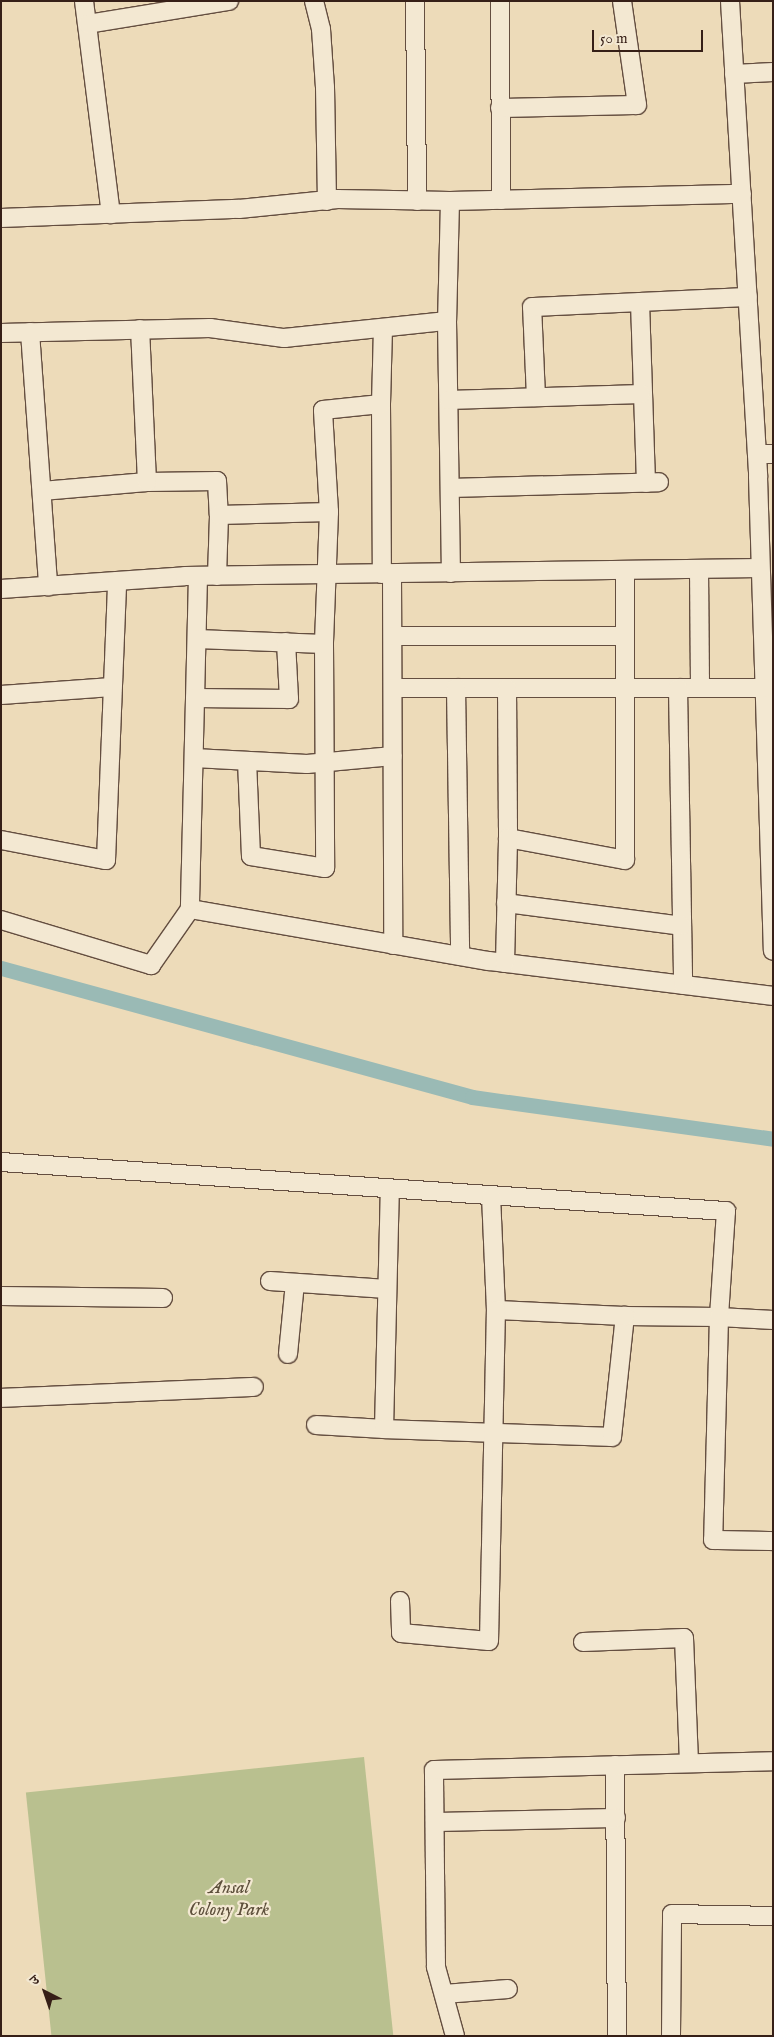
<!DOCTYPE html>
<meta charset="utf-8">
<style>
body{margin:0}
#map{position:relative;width:774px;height:2037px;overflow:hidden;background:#eddbb9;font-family:"IM FELL English","Noto Serif Devanagari",serif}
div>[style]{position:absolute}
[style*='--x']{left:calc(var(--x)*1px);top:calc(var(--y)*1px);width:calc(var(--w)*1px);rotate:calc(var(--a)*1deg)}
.green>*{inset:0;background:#b9c08f;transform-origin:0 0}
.canal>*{height:15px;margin:-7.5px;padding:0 7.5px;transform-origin:7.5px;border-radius:7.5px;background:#9abab5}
.roads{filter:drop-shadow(1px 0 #644e40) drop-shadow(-1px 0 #644e40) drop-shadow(0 1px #644e40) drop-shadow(0 -1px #644e40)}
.minor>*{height:18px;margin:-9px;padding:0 9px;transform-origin:9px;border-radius:9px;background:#f3e8d2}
span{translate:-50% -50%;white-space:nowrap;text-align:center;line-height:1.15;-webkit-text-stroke:4.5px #f3e8d2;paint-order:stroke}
.park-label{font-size:19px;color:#5d4f3b;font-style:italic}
.frame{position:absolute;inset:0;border:2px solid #361f17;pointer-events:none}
.north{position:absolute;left:20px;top:1967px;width:50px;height:50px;-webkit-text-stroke:4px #f3e8d2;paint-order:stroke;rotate:319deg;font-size:14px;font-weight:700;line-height:20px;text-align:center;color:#361f17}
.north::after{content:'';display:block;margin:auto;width:18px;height:22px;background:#361f17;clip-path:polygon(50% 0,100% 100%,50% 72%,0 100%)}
.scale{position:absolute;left:592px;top:30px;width:111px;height:22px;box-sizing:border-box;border:2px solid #361f17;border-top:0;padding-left:6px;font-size:15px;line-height:18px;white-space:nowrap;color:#361f17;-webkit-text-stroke:4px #f3e8d2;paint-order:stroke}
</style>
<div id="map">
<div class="green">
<i style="left:364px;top:1757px;width:281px;height:340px;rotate:84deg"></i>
</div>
<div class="canal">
<i style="--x:1;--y:968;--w:488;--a:15.3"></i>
<i style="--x:472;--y:1097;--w:304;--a:7.9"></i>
</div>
<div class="roads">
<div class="minor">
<i style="--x:84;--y:1;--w:215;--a:82.8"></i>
<i style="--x:314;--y:1;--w:29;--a:76"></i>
<i style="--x:321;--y:29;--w:58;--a:86.1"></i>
<i style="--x:325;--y:87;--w:114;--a:89"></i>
<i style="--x:415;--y:1;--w:200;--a:89.4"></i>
<i style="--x:500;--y:1;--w:199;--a:89.7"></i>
<i style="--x:730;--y:1;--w:477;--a:86.6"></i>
<i style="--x:758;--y:477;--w:474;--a:88.2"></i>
<i style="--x:88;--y:24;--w:143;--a:-9.3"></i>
<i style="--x:734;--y:74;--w:39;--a:-3"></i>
<i style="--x:500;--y:108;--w:137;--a:-1.3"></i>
<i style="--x:637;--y:105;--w:105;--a:-98.2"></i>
<i style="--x:450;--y:201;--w:120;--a:91.4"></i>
<i style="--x:447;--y:321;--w:252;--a:89.1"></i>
<i style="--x:1;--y:218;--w:238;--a:-2.2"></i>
<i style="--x:239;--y:209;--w:99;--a:-5.8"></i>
<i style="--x:337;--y:199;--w:113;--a:1"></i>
<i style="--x:450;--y:201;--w:292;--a:-1.4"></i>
<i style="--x:640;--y:302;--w:181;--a:88.1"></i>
<i style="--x:30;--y:332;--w:255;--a:85.9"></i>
<i style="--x:1;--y:333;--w:209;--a:-1.4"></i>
<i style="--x:210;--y:328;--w:75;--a:7.7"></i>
<i style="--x:284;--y:338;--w:164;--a:-6"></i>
<i style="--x:536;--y:397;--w:90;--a:-92.5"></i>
<i style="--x:532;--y:307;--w:216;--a:-2.7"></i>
<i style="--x:449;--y:400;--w:192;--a:-1.8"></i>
<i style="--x:381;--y:404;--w:170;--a:89.7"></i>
<i style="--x:757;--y:454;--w:16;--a:0"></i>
<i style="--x:147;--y:482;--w:70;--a:-0.8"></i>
<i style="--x:217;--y:481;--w:34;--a:87"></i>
<i style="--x:450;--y:488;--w:209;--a:-1.6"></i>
<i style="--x:42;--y:491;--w:105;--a:-4.9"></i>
<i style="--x:147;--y:482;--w:153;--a:-92.6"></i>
<i style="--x:329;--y:512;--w:102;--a:-93.4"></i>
<i style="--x:323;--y:410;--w:58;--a:-5.9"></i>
<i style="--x:381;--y:404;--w:76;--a:-88.5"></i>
<i style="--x:699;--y:569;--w:119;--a:89.5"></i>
<i style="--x:392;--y:574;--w:371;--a:89.8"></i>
<i style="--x:198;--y:576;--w:333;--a:91.4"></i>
<i style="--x:190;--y:909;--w:303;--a:9.9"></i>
<i style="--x:489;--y:961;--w:286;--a:7"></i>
<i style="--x:217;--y:576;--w:61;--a:-88.1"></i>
<i style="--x:219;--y:515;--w:110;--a:-1.6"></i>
<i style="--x:329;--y:512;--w:132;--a:92.2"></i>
<i style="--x:324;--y:644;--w:224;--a:89.7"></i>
<i style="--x:325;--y:868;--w:75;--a:-170.8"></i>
<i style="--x:251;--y:856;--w:95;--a:-92.4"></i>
<i style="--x:1;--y:589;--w:184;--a:-4"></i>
<i style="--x:185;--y:576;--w:575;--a:-0.8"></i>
<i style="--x:393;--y:636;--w:232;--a:0"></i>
<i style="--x:197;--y:639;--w:127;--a:2.3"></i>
<i style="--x:393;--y:688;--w:370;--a:0"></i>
<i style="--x:456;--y:688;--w:268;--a:89.1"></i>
<i style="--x:507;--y:688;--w:150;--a:89.6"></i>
<i style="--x:508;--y:838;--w:119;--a:10.6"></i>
<i style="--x:625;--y:860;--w:290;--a:-90"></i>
<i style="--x:678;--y:688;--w:297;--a:89"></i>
<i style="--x:1;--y:695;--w:111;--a:-4.1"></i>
<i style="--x:195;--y:698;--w:94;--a:0.6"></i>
<i style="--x:289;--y:699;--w:57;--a:-93"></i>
<i style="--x:194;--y:758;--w:113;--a:3"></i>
<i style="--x:307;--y:764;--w:86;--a:-5.3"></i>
<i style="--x:1;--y:840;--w:107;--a:10.8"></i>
<i style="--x:106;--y:860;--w:279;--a:-87.7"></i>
<i style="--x:506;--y:903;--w:177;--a:7.4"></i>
<i style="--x:1;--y:920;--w:157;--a:16.7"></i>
<i style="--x:151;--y:965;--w:68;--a:-55.1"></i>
<i style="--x:505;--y:963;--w:125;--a:-88.6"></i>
<i style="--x:1;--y:1162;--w:727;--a:3.87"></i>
<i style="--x:726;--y:1211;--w:106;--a:93.8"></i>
<i style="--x:719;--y:1317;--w:94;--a:-179.4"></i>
<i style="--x:270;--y:1281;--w:117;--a:3.9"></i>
<i style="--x:1;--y:1296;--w:162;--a:0.7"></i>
<i style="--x:773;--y:1320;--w:54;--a:-176.8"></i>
<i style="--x:719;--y:1317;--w:223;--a:91.5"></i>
<i style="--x:713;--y:1540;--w:60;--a:1"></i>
<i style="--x:288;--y:1354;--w:71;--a:-84.4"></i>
<i style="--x:1;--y:1398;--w:253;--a:-2.5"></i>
<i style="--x:316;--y:1425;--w:68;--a:3.4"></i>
<i style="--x:384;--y:1429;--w:238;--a:-88.6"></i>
<i style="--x:384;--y:1429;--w:228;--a:2"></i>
<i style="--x:612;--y:1437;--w:122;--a:-83.9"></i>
<i style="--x:625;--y:1316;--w:129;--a:-177.3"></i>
<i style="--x:496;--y:1310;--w:113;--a:-92.5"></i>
<i style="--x:400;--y:1601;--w:32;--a:88"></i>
<i style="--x:401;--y:1633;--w:88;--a:5.2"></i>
<i style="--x:489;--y:1641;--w:331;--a:-88.8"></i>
<i style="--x:583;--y:1642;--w:101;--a:-2.3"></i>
<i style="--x:684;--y:1638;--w:125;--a:87.7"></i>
<i style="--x:615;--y:1765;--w:271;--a:89.6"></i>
<i style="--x:435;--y:1822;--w:181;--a:-1.3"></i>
<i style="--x:444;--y:1994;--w:64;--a:-4.5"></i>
<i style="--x:455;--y:2036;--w:72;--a:-105.4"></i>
<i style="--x:436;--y:1967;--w:197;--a:-90.6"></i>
<i style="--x:434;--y:1770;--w:339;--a:-1.5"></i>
<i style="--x:671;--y:2036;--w:122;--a:-89.5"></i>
<i style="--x:672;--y:1914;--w:101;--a:1.1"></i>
</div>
</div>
<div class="park-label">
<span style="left:229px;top:1900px">Ansal<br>Colony Park</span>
</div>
<div class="frame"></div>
<div class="north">उ</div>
<div class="scale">50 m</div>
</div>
